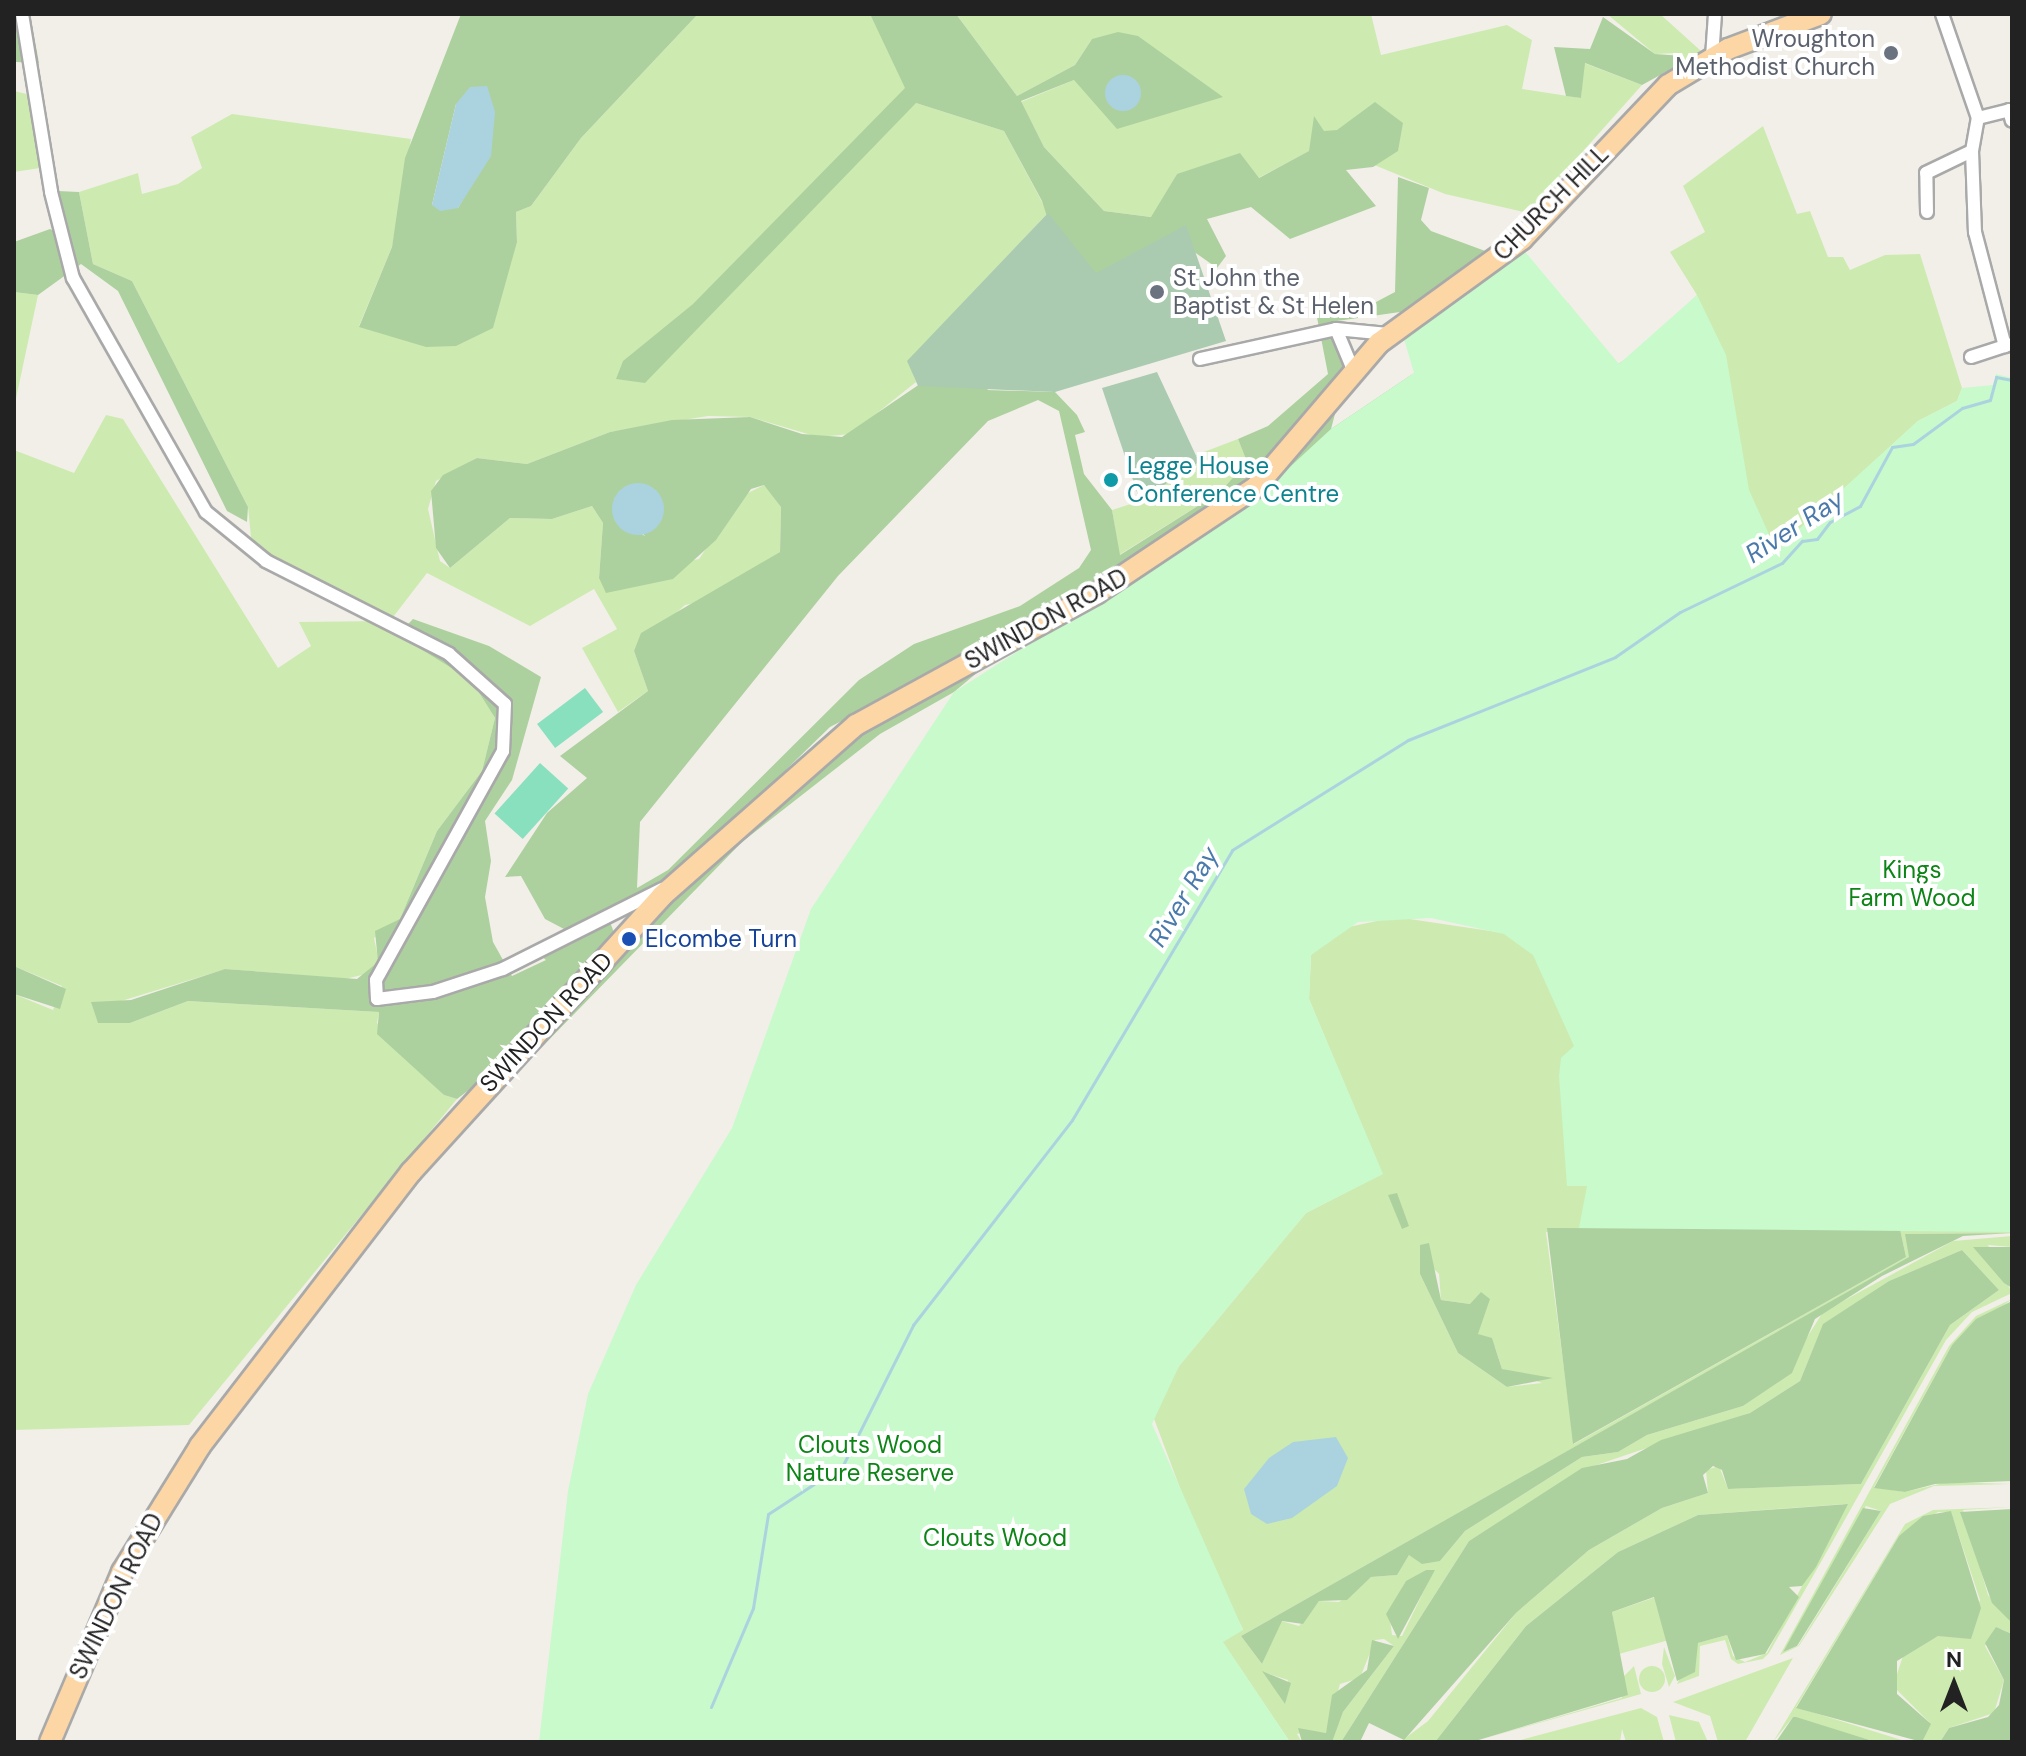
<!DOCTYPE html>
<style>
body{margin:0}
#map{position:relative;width:2026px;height:1756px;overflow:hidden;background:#f2efe9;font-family:"DM Sans",sans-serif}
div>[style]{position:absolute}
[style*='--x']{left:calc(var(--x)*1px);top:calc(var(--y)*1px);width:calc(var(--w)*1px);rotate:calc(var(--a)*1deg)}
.grass>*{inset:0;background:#cdebb0}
.round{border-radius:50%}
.forest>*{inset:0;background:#add19e}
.cemetery>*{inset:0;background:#aacbaf}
.park>*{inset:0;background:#c8facc}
.pitch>*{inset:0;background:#88e0be;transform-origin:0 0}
.water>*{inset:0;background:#aad3df}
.stream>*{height:3px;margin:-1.5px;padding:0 1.5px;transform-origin:1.5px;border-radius:1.5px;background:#aad3df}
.roads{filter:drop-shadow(2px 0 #a9a9a9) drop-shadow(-2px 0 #a9a9a9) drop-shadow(0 2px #a9a9a9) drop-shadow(0 -2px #a9a9a9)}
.minor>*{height:12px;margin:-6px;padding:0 6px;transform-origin:6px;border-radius:6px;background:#fff}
.primary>*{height:20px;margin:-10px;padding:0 10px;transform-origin:10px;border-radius:10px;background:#fcd6a4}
.dots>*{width:22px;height:22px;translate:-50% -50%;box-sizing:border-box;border:4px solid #fff;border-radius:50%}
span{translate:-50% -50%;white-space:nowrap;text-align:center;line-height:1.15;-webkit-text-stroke:8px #fff;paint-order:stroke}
.worship-label{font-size:24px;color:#5b616d}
.right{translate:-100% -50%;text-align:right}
.left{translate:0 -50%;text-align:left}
.street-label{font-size:24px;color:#222}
.culture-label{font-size:24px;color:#0d838f}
.park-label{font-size:24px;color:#0c8416}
.transit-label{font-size:24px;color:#164399}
.water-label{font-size:26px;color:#4a7aab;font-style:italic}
.frame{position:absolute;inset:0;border:16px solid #222;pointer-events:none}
.north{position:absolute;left:1914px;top:1644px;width:80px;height:80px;-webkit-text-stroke:6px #fff;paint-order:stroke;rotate:0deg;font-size:22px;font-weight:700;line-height:32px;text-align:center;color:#222}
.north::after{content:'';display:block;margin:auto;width:28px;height:36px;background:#222;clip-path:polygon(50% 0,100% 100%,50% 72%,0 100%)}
</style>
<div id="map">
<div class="grass">
<i style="clip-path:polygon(698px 14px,870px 14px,916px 103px,1004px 131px,1048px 213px,908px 361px,916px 382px,851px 434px,818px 437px,750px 417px,708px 416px,610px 432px,527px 464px,477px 458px,436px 481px,428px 509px,440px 561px,450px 568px,510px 518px,552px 519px,592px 506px,603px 523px,599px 578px,699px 559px,742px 496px,764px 485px,771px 491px,781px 507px,780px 552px,706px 601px,685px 605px,634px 651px,648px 691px,618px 712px,582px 648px,617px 629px,594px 589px,530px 626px,427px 573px,390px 621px,266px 561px,251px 537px,248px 507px,132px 281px,93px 264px,79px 192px,138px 173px,142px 194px,178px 184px,202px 168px,191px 137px,232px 114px,411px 139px,392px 247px,359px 326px,517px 242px,516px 212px,531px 206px,581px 138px)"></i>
<i style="clip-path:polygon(956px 14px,1371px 14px,1381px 55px,1507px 25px,1532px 40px,1522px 89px,1581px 98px,1584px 63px,1642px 85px,1528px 213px,1445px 194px,1323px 144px,1258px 178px,1177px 174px,1152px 217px,1104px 211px,1044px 147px,1021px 102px,1074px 80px,1092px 39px,1075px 65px,1017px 96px)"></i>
<i style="clip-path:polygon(1607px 14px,1660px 14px,1701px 51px,1682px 63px,1676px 53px,1655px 54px)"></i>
<i style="clip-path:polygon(14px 91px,31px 95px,40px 168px,14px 172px)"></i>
<i style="clip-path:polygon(evenodd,1763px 126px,1797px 214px,1810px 211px,1828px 257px,1843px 257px,1850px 270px,1885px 255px,1920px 254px,1962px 388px,1957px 401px,1918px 421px,1780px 547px,1597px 662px,2012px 965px,2012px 1233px,1906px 1234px,1910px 1257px,1241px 1636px,1262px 1664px,1281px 1621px,1299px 1626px,1319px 1601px,1339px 1602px,1371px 1577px,1396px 1575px,1409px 1555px,1440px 1561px,1465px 1531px,1582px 1457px,1618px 1452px,1647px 1435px,1743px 1406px,1780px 1380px,1823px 1312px,1953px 1241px,2012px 1236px,2012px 1247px,1988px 1245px,2012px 1293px,1972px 1312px,1946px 1340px,1821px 1562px,1769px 1653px,1763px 1659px,1738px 1664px,1731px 1659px,1725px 1640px,1700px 1646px,1699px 1676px,1677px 1684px,1698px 1643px,1727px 1635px,1733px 1656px,1745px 1662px,1767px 1653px,1845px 1504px,1698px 1515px,1618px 1552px,1526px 1626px,1435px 1742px,1400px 1742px,1428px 1721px,1516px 1613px,1589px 1550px,1662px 1508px,1708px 1493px,1706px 1470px,1719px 1466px,1728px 1489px,1861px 1484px,1950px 1325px,1999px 1290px,1962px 1250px,1889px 1281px,1823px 1325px,1800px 1381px,1750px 1413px,1579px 1471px,1469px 1541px,1341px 1742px,1331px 1742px,1343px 1712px,1394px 1646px,1384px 1639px,1375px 1640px,1360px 1678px,1340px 1684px,1326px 1733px,1308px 1731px,1297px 1734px,1302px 1742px,1290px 1742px,1222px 1641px,1243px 1629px,1210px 1568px,1153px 1416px,1179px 1366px,1306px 1213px,1382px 1174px,1309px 999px,1311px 955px,1339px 929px,1396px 917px,1504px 933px,1568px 303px,1618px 364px,1641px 348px,1697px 295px,1670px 252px,1705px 232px,1683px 186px,1763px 126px,1900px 1229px,1906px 1257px,1574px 1444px,1546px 1232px,1900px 1229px,1763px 126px,1422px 1257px,1439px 1274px,1441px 1300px,1470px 1304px,1478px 1334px,1495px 1347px,1502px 1369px,1542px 1383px,1507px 1387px,1458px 1353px,1420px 1274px,1422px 1257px,1763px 126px,1426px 1570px,1434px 1570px,1402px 1636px,1392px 1635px,1389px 1611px,1405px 1583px,1426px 1570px,1763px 126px,1263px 1672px,1288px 1680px,1285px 1704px,1285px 1703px,1263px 1672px)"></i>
<i style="clip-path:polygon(14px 292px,38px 295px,14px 408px)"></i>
<i style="clip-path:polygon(106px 415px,123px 419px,278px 668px,311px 646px,299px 622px,382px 621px,471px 680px,495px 718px,482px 771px,437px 831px,400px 919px,374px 938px,379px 962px,366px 974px,345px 979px,226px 969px,118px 1002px,98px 1023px,130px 1023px,188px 1001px,379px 1012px,377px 1023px,444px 1095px,457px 1099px,189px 1425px,14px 1430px,14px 994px,53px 1010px,62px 986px,14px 966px,14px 450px,74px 473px)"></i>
<i style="clip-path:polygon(1238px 439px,1247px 462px,1220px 492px,1119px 555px,1112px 510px,1140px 501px,1199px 462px,1196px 455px)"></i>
<i style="clip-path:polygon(evenodd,2012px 1299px,1952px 1345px,1874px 1487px,1905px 1492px,1948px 1482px,2012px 1484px,1934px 1486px,1890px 1504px,1799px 1646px,1780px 1655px,1949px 1346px,1976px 1316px,2012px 1299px,1866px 1506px,1881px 1511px,1798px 1646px,1783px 1652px,1866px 1506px)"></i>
<i style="clip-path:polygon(2012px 1507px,1963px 1510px,1988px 1595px,2012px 1623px,2012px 1634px,2001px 1629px,1985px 1646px,2004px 1680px,1994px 1713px,1949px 1728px,1940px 1742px,1922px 1742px,1929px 1722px,1893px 1686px,1904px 1653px,1938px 1636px,1964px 1636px,1980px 1600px,1951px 1512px,1938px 1512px,1899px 1536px,1796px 1707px,1908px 1742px,1876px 1742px,1793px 1717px,1773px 1742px,1905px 1524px,1933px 1510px)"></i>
<i style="clip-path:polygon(1656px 1597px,1669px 1640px,1619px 1654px,1612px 1612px)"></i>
<i style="clip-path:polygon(1664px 1647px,1675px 1676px,1669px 1687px,1662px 1664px)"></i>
<i style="clip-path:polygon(1793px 1658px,1745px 1742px,1718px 1742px,1710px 1716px,1673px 1702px)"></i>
<i class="round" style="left:1639px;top:1666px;width:26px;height:26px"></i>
<i style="clip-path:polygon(1634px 1666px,1641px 1694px,1472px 1742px,1622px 1698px,1622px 1678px)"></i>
<i style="clip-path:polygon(1641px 1708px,1657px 1717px,1664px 1742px,1626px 1742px,1622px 1729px,1620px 1742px,1513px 1742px)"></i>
<i style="clip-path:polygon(1669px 1715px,1699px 1722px,1708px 1742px,1676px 1742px)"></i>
</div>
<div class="forest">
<i style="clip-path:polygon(14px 14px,30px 14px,39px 63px,16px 62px)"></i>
<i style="clip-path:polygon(evenodd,461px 14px,698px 14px,581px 138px,531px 206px,516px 212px,517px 242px,493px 328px,456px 346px,426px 347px,359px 327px,392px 247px,405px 158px,461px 14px,456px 104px,467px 192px,458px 208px,432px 205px,456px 104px)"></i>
<i style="clip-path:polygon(evenodd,870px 14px,956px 14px,1017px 96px,1075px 65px,1092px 39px,1118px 32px,1138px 36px,1223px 97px,1117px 129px,1074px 80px,1021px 101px,1044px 147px,1104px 211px,1151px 217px,1177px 174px,1240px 153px,1259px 178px,1309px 151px,1314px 116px,1324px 131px,1337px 130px,1375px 102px,1403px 123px,1398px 151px,1373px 167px,1346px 170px,1376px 206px,1290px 239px,1251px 207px,1207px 219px,1226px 256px,1217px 268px,1183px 244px,987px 390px,1055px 392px,1077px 415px,1085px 432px,1075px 435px,1084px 474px,1112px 510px,1120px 555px,1220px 492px,1247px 462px,1238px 439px,1268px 426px,1328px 374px,1315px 307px,1376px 302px,1395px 292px,1398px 177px,1429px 188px,1421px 220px,1431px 231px,1488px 252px,1407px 311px,1337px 321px,1335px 342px,1346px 373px,1331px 429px,1414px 373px,1257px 513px,1245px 487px,992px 643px,830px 727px,653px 899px,610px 922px,616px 938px,486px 1077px,457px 1099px,444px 1095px,377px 1034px,379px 1012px,188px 1001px,130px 1023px,98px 1023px,91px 1002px,131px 1000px,225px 969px,357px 979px,378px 962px,375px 931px,400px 919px,437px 831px,482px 771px,495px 718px,471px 680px,411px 643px,406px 626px,413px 619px,489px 646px,541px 677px,512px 780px,485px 821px,491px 861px,485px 897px,493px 942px,512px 976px,546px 960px,531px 948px,564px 929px,545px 919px,521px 876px,505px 877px,547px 813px,587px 778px,560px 756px,648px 691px,634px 651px,641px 633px,780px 552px,781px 507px,764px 485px,751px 489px,716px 540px,673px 579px,606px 593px,599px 578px,603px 523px,592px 506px,552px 519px,510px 518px,450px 568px,436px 548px,431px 491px,443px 475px,477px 458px,527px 464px,610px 432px,672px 420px,750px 417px,802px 434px,842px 437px,986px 339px,1060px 257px,1042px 201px,1004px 131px,916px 103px,645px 383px,616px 379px,623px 361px,693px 304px,905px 88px,870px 14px,1038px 400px,1059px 411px,1091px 550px,1079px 568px,1020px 606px,914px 644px,859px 680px,668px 870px,637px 888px,640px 822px,838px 576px,988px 421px,1038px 400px,870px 14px,614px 498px,645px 536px,618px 521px,614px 498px)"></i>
<i style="clip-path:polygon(1603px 17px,1655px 54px,1683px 56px,1682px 63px,1642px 85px,1585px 63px,1581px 98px,1566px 96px,1554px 47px,1590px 49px)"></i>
<i style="clip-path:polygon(58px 191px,79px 192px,93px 264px,132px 281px,248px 507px,247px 522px,227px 511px,118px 291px,81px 264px,38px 295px,14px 292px,14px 242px,50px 229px,70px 238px)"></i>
<i style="clip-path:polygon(997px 656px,954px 692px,880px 734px,742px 842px,495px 1095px,492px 1088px,612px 956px,841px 743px)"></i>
<i style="clip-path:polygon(14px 966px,66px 989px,60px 1009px,14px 994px)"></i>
<i style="clip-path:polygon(1397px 1193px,1409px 1226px,1402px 1229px,1388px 1195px)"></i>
<i style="clip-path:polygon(1547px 1228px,1900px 1229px,1906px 1257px,1573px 1444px)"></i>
<i style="clip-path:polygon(2012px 1233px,1963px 1236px,1882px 1276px,1815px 1319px,1792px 1373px,1743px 1406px,1647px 1435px,1618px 1452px,1582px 1457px,1465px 1531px,1440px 1561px,1422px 1564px,1409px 1555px,1397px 1575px,1371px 1577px,1347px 1600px,1319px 1601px,1303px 1624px,1282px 1621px,1262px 1664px,1241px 1636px,1909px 1257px,1905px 1234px)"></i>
<i style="clip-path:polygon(1429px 1243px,1441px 1300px,1470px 1304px,1481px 1292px,1490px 1299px,1478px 1334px,1492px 1338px,1502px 1369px,1553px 1378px,1507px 1387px,1458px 1353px,1420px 1274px,1420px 1245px)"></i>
<i style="clip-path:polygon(1973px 1247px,2012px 1247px,2012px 1288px,2004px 1283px)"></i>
<i style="clip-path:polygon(1962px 1250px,1999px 1290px,1950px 1325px,1861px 1484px,1728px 1489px,1722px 1470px,1713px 1466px,1703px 1475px,1708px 1493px,1662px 1508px,1589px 1550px,1516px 1613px,1404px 1740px,1369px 1723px,1360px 1742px,1341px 1742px,1469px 1541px,1582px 1468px,1627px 1459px,1661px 1440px,1750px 1413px,1800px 1381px,1823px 1324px,1889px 1281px)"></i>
<i style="clip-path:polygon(2010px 1302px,2012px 1481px,1935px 1484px,1905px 1492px,1874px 1488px,1952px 1345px,1976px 1319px)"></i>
<i style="clip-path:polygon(1848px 1504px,1816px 1567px,1802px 1586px,1789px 1587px,1799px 1597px,1765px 1654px,1736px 1660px,1727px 1635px,1698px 1643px,1695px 1672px,1677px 1681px,1654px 1597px,1612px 1612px,1628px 1695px,1472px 1742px,1435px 1742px,1526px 1626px,1618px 1552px,1698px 1515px)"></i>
<i style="clip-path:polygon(1863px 1508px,1881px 1511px,1797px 1646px,1783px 1652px)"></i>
<i style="clip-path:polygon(2012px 1509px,2012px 1623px,1992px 1603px,1960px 1512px)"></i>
<i style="clip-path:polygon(1951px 1511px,1981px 1608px,1971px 1639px,1938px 1636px,1897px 1661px,1897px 1694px,1931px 1724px,1922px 1742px,1796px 1708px,1899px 1536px,1923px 1516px)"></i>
<i style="clip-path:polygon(1426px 1570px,1435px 1570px,1398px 1639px,1386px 1614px,1406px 1581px)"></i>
<i style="clip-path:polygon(1996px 1627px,2012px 1634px,2012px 1742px,1940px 1742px,1949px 1728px,1988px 1717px,1999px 1705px,2004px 1680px,1985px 1643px)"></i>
<i style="clip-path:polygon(1372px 1640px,1394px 1646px,1343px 1712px,1332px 1742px,1302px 1742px,1298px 1728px,1326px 1733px,1332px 1695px,1367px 1670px)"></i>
<i style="clip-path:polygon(1262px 1671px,1291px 1683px,1285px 1704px)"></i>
<i style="clip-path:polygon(1793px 1717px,1796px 1717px,1876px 1742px,1776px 1742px)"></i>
</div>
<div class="cemetery">
<i style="clip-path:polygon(1048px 213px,1096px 273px,1186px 225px,1226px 341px,1055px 392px,918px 386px,907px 361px)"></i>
<i style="clip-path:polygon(1157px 372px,1199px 462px,1140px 501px,1102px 388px)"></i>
</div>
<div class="park">
<i style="clip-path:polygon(1522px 248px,1619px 364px,1697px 295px,1726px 355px,1749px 490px,1776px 550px,1918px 421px,1957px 401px,1962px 388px,1993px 385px,1996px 374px,2012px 378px,2012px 1232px,1579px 1228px,1587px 1186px,1567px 1186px,1559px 1076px,1561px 1058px,1574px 1046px,1533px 955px,1504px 934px,1431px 918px,1358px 922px,1311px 955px,1309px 999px,1383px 1174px,1306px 1213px,1179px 1366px,1152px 1424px,1243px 1630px,1223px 1642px,1290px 1742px,539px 1742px,568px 1491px,588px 1394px,636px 1285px,732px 1128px,811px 909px,954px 692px,1252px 502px,1331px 429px,1414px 373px,1402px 332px)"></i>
</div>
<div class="pitch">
<i style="left:585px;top:688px;width:30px;height:60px;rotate:53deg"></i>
<i style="left:540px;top:763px;width:38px;height:68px;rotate:42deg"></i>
</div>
<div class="water">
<i class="round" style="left:1105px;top:75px;width:36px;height:36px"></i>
<i style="clip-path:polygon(487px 86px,495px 112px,491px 156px,458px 208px,440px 211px,432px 205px,456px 104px,470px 87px)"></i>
<i class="round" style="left:612px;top:483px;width:52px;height:52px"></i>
<i style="clip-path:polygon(1336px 1437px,1348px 1458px,1337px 1486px,1292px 1518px,1267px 1524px,1251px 1514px,1244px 1489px,1269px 1458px,1293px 1442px)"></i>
</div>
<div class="stream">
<i style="--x:711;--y:1707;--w:108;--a:-67"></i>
<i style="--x:753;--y:1608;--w:95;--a:-80.9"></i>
<i style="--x:768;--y:1514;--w:90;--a:-33.2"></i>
<i style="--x:843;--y:1465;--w:157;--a:-63.4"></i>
<i style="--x:913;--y:1325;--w:259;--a:-52.2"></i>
<i style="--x:1072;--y:1120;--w:314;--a:-59.3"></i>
<i style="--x:1232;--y:850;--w:208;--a:-32"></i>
<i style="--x:1408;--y:740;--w:223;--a:-21.8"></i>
<i style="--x:1615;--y:657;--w:79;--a:-34.7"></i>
<i style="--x:1680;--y:612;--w:113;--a:-25.7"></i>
<i style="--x:1782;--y:563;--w:30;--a:-48"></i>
<i style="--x:1802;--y:541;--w:15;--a:-8"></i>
<i style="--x:1817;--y:539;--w:21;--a:-53"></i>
<i style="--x:1830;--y:522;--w:34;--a:-28"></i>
<i style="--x:1860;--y:506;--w:67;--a:-61.5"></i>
<i style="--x:1892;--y:447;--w:21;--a:-8"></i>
<i style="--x:1913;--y:444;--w:61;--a:-36.3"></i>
<i style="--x:1962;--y:408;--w:29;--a:-16"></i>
<i style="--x:1990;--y:400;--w:24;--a:-75"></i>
<i style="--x:1996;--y:377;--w:16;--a:11"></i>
</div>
<div class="roads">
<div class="minor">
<i style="--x:22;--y:14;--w:180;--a:80.7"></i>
<i style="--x:51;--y:192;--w:89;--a:75.7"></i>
<i style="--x:73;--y:278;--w:269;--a:60.4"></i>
<i style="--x:206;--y:512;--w:77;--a:39.2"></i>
<i style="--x:266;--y:561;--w:205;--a:26.9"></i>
<i style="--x:449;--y:654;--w:75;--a:41.8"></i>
<i style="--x:505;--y:704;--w:47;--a:92.4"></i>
<i style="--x:503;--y:751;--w:262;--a:119"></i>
<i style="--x:376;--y:980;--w:19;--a:87"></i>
<i style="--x:377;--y:999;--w:56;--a:-7.1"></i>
<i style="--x:433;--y:992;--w:74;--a:-18.2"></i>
<i style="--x:503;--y:969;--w:178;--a:-26.7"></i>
<i style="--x:1942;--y:14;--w:110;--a:70.9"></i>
<i style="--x:1712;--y:57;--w:43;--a:-86"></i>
<i style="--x:1972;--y:151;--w:81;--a:87.9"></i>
<i style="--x:1975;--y:232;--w:118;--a:75.3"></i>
<i style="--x:1927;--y:212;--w:39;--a:-91"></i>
<i style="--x:1926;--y:173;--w:51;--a:-25.6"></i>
<i style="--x:1972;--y:151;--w:34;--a:-80"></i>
<i style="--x:1978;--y:118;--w:32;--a:-14"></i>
<i style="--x:2009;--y:110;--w:11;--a:75"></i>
<i style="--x:1336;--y:329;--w:47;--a:67.3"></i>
<i style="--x:1971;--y:357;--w:40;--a:-18"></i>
<i style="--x:1200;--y:359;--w:139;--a:-12.4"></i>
<i style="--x:1336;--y:329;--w:52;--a:5.5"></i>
</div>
<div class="primary">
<i style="--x:50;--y:1742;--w:185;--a:-67"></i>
<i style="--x:122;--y:1572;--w:148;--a:-58.2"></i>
<i style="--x:200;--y:1446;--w:346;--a:-52.4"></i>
<i style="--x:411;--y:1172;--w:373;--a:-47.7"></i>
<i style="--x:662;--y:896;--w:259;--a:-41.4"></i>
<i style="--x:856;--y:725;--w:275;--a:-28.7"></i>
<i style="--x:1097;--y:593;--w:191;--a:-33.7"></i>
<i style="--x:1256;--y:487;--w:189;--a:-49.5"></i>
<i style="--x:1379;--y:343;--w:177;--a:-36"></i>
<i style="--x:1522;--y:239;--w:212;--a:-46.5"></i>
<i style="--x:1668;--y:85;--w:70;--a:-31"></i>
<i style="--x:1728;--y:49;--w:99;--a:-20.6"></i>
</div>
</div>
<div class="dots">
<i style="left:1891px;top:53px;background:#6b7280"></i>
<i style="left:1157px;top:292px;background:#6b7280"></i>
<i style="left:1111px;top:480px;background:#0f9aa8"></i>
<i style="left:629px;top:939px;background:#1a4fb4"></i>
</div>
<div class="worship-label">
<span class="right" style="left:1875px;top:53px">Wroughton<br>Methodist Church</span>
<span class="left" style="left:1173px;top:292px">St John the<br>Baptist &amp; St Helen</span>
</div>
<div class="street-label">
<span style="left:1551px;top:203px;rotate:-45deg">CHURCH HILL</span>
<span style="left:1046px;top:619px;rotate:-29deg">SWINDON ROAD</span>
<span style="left:546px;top:1022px;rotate:-47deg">SWINDON ROAD</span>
<span style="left:116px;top:1596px;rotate:-64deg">SWINDON ROAD</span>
</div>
<div class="culture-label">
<span class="left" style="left:1127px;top:480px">Legge House<br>Conference Centre</span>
</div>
<div class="park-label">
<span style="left:1912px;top:884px">Kings<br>Farm Wood</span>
<span style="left:870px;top:1459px">Clouts Wood<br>Nature Reserve</span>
<span style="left:995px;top:1538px">Clouts Wood</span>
</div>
<div class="transit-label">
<span class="left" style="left:645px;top:939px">Elcombe Turn</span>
</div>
<div class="water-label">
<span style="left:1795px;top:527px;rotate:-33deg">River Ray</span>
<span style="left:1184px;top:897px;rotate:-59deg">River Ray</span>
</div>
<div class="frame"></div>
<div class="north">N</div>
</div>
